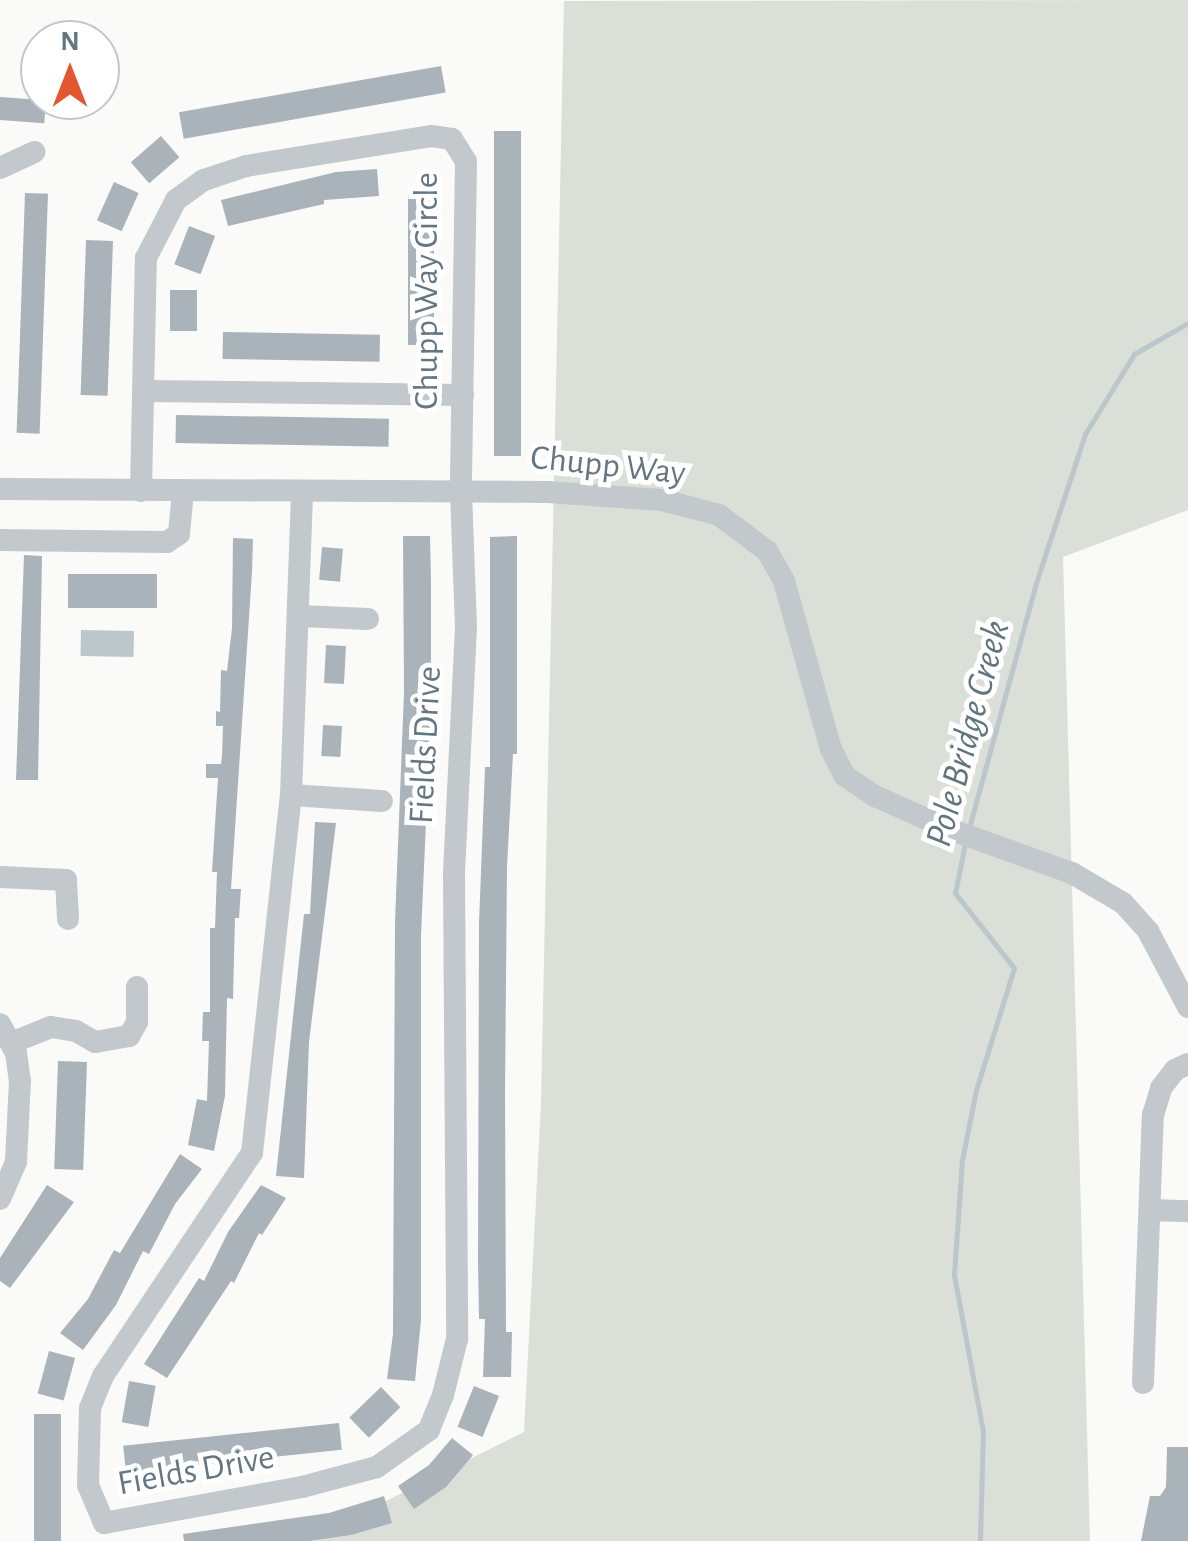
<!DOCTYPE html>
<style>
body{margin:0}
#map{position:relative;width:1188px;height:1541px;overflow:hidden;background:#fafaf8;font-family:"Alegreya Sans",sans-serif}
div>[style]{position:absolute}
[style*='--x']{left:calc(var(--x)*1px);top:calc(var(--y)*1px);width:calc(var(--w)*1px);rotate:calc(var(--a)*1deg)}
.green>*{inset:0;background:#dadfd7}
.water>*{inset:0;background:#bbc7cb;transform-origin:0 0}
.stream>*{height:5px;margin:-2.5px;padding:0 2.5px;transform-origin:2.5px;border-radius:2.5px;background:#bbc7cb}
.building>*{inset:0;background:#aab3b9;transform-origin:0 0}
.minor>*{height:22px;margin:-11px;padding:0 11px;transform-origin:11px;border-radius:11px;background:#c3c8cc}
span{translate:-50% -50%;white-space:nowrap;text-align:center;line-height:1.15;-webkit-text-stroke:10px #fff;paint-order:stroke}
.street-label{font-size:35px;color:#657683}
.water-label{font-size:38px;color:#60757c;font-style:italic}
.north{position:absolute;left:20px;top:20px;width:100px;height:100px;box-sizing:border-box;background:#fff;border:2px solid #c1c8cd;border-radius:50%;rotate:0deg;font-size:28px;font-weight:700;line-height:40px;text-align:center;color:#657683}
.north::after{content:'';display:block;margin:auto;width:35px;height:45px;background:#e4572e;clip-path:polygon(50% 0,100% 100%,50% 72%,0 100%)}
</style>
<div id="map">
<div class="green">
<i style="clip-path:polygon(1188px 0,1188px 510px,1063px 557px,1090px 1541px,306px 1541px,524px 1432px,541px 1104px,564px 1px)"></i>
</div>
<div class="water">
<i style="left:81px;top:630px;width:53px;height:26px;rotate:1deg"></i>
</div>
<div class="stream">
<i style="--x:969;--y:828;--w:251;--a:-74.7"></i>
<i style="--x:1035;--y:586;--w:160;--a:-71.8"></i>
<i style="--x:1085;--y:434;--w:94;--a:-58.5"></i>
<i style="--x:1134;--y:354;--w:62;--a:-29.9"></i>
<i style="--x:965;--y:843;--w:51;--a:101.3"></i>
<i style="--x:955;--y:893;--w:95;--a:51.8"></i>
<i style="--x:1014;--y:968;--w:128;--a:107.3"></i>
<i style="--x:976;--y:1090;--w:71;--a:101.3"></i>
<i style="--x:962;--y:1160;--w:115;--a:94"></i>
<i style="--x:954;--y:1275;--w:159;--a:79.5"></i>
<i style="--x:983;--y:1431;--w:110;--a:91.6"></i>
</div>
<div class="building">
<i style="left:441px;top:66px;width:27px;height:266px;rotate:80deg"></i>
<i style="left:0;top:97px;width:46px;height:23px;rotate:4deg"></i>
<i style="left:494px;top:131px;width:27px;height:325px"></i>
<i style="left:161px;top:136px;width:28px;height:40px;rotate:49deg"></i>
<i style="clip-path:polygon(377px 169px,379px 196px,324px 200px,324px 204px,228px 226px,221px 200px,336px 172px)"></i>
<i style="left:114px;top:182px;width:27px;height:42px;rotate:24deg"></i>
<i style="left:408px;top:189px;width:26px;height:156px"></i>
<i style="left:25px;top:193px;width:23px;height:240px;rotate:2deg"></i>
<i style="left:189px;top:226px;width:28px;height:41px;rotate:21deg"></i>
<i style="left:86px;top:240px;width:27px;height:155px;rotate:2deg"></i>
<i style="left:170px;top:290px;width:27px;height:41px"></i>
<i style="left:223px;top:332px;width:157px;height:27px;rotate:1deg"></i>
<i style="left:176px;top:415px;width:213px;height:28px;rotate:1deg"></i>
<i style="clip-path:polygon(403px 536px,430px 536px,431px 579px,431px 708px,421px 936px,421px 1320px,415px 1381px,387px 1379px,393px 1334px,395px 922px,404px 692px)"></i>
<i style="clip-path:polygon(517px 536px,517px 754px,513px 754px,507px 867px,505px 1093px,506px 1332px,512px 1332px,511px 1377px,483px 1377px,485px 1319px,479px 1319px,478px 1263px,479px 923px,485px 767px,490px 767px,490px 537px)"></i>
<i style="clip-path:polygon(233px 538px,253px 539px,252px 572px,231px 889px,241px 889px,239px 918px,235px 918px,233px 999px,227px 998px,225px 1096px,214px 1151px,188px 1145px,197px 1099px,207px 1101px,209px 1041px,202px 1041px,203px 1012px,210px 1012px,210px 928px,215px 928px,217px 872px,212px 872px,218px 778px,206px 778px,206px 764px,221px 764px,222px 755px,223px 726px,216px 726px,216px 711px,220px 712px,221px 670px,227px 671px,232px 628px)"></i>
<i style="left:322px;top:547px;width:21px;height:33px;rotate:5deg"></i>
<i style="clip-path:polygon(24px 555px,42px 556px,38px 780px,16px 780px)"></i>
<i style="left:68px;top:574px;width:89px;height:34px"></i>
<i style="left:326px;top:645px;width:20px;height:38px;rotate:3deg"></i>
<i style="left:323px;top:725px;width:19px;height:31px;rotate:3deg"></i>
<i style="clip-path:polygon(315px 822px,336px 823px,309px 1042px,304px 1178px,276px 1176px,304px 914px,310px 914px)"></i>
<i style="left:58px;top:1061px;width:29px;height:108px;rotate:2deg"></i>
<i style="clip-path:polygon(180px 1154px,202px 1169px,175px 1204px,149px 1254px,143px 1251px,116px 1305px,83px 1350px,60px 1333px,88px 1299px,114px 1250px,120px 1253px)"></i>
<i style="clip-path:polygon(47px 1185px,74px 1202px,10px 1288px,0 1281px,0 1258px)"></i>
<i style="clip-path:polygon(261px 1185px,286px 1198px,262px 1235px,259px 1233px,234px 1283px,231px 1281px,167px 1378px,144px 1364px,199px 1278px,204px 1281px,228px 1232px)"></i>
<i style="left:49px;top:1351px;width:27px;height:44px;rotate:15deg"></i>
<i style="left:129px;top:1381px;width:27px;height:42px;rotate:10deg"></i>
<i style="left:474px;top:1386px;width:27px;height:44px;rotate:22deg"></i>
<i style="left:381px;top:1387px;width:28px;height:44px;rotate:46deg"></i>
<i style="left:34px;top:1414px;width:27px;height:127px"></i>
<i style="left:339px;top:1423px;width:27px;height:217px;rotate:84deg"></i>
<i style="clip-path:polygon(452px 1438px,473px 1455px,446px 1487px,414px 1509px,398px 1486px,429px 1465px)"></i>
<i style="clip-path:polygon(1167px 1447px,1188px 1447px,1188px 1541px,1141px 1541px,1150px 1496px,1160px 1496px,1166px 1487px)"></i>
<i style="clip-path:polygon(384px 1496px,392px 1523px,351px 1535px,309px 1541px,184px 1541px,183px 1534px,329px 1513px)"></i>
</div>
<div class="minor">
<i style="--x:0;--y:168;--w:38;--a:-25"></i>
<i style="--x:145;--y:391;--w:318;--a:0.7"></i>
<i style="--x:0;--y:489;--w:548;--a:0.31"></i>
<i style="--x:548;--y:492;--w:114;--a:4"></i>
<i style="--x:662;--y:500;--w:59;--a:14.7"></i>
<i style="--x:719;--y:515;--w:60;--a:36.9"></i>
<i style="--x:767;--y:551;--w:34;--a:60"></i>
<i style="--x:784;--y:581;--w:174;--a:74.4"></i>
<i style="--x:831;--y:749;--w:30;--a:63"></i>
<i style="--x:845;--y:776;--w:36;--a:34"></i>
<i style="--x:875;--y:796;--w:78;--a:24.3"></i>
<i style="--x:946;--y:828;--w:134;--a:19.7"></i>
<i style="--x:1072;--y:873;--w:59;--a:30.5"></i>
<i style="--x:1123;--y:903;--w:38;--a:48"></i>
<i style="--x:1148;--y:931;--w:86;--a:62.2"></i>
<i style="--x:141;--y:491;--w:233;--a:-88.8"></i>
<i style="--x:146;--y:258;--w:65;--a:-62.7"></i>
<i style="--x:176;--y:200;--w:34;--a:-36"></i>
<i style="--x:204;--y:180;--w:44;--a:-18.4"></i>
<i style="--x:246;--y:166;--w:187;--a:-9.2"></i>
<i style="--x:431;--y:136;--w:21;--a:8"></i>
<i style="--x:452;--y:139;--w:26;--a:58"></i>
<i style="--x:466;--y:161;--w:331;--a:90.9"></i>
<i style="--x:461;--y:492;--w:135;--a:87.9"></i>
<i style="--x:466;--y:627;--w:248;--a:92.8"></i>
<i style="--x:454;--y:875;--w:464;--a:89.6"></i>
<i style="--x:457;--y:1339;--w:58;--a:104"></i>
<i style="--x:443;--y:1395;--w:38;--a:112"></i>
<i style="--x:429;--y:1430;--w:64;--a:144.6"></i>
<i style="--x:377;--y:1467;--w:78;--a:165.1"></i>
<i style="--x:302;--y:1487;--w:201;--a:169.7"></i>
<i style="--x:104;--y:1523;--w:41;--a:-112.8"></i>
<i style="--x:88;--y:1485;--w:77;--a:-88.5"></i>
<i style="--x:90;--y:1408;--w:35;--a:-68"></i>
<i style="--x:103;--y:1376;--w:268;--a:-56.3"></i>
<i style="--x:252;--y:1153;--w:360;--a:-83.8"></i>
<i style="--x:291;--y:795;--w:304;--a:-87.9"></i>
<i style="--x:0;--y:540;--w:167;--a:0.7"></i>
<i style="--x:167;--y:542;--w:14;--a:-34"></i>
<i style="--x:179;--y:534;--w:43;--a:-84.7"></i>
<i style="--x:300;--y:616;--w:68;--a:2.5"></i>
<i style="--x:291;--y:795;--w:91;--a:3.8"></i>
<i style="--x:0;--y:877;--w:66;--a:2.6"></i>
<i style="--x:66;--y:880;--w:39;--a:87"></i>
<i style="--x:0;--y:1024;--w:33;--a:61"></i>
<i style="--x:16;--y:1053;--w:27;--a:82"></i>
<i style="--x:20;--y:1080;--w:82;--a:92.8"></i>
<i style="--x:16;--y:1162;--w:40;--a:113.4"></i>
<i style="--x:11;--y:1043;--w:43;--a:-21.8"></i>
<i style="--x:51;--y:1027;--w:25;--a:9"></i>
<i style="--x:76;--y:1031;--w:22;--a:30"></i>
<i style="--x:95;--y:1042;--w:35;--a:-10"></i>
<i style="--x:129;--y:1036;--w:16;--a:-60"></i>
<i style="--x:137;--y:1022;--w:35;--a:-90"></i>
<i style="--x:1150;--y:1210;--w:38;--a:2"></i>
<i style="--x:1143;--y:1383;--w:268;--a:-87.9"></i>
<i style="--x:1153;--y:1115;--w:28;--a:-73"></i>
<i style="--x:1161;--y:1088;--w:23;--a:-52"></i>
<i style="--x:1175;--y:1070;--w:14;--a:-25"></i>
</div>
<div class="street-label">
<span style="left:427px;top:291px;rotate:-90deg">Chupp Way Circle</span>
<span style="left:608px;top:466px;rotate:6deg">Chupp Way</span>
<span style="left:426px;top:745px;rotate:-87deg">Fields Drive</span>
<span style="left:196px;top:1471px;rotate:-10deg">Fields Drive</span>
</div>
<div class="water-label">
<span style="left:969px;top:734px;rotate:-75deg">Pole Bridge Creek</span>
</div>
<div class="north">N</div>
</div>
